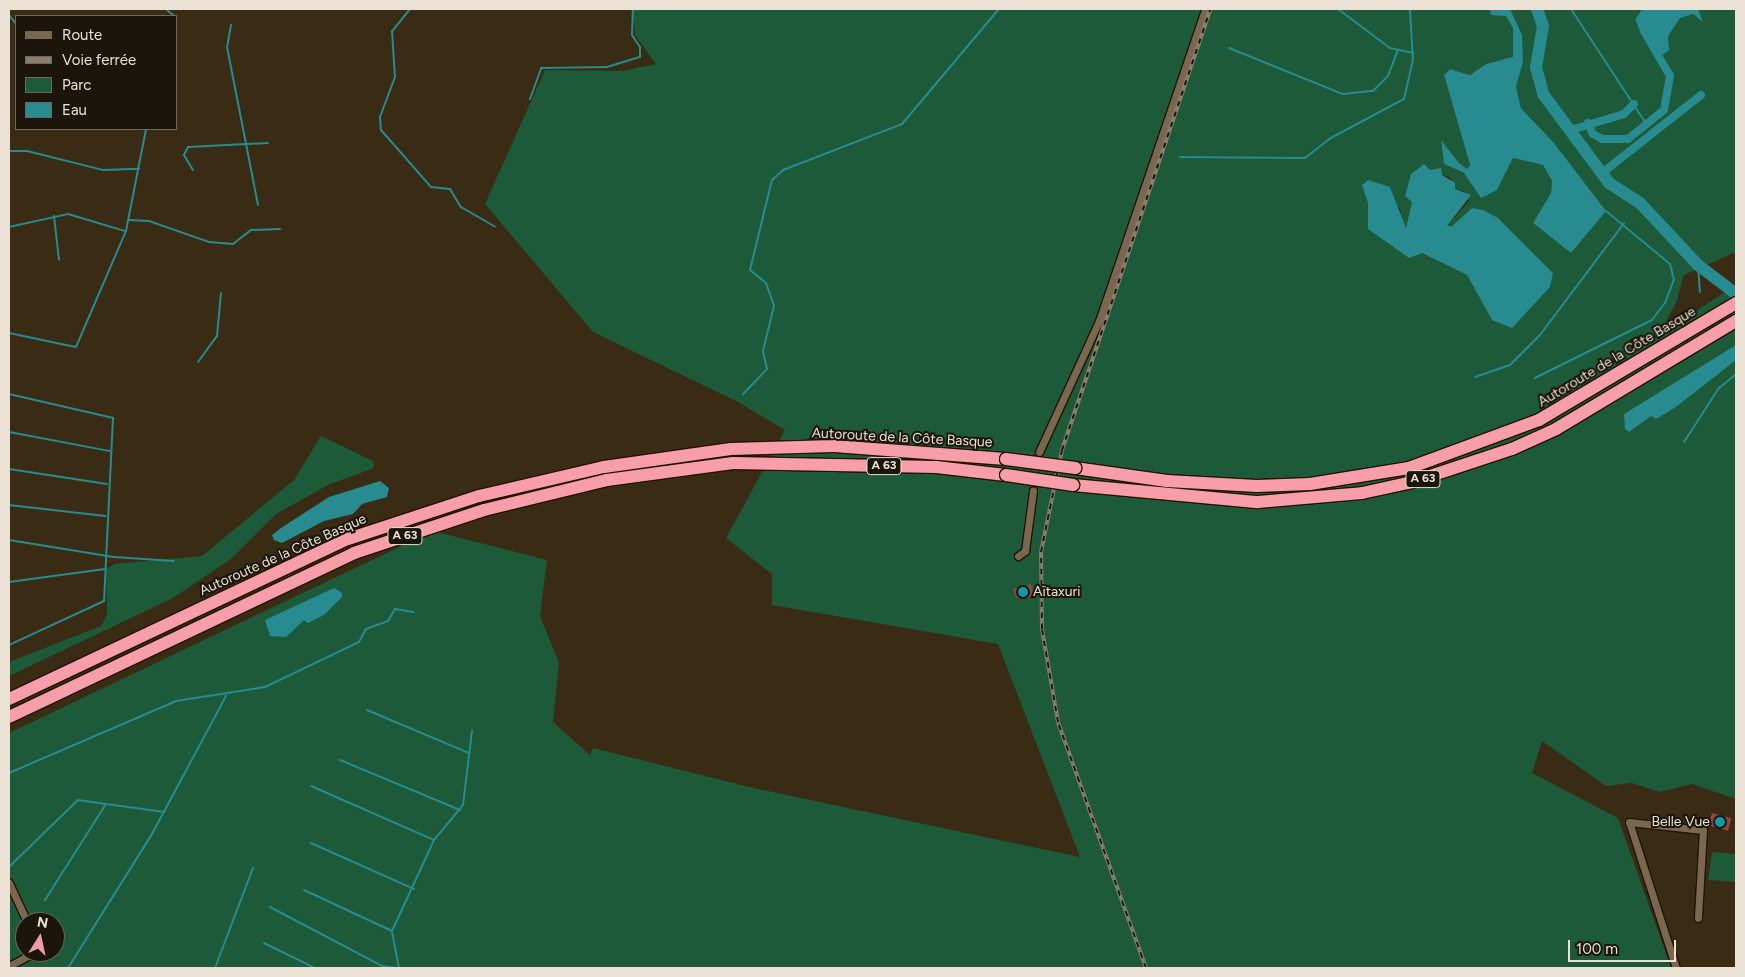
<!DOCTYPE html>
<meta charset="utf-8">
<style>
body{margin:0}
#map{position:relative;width:1745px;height:977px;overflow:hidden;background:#3a2b15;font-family:Figtree,sans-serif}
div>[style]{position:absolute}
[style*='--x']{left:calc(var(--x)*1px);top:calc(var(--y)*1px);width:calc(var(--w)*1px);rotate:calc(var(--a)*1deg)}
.green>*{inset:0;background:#1c5a39}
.water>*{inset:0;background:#278b8f}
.stream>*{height:2px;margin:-1px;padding:0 1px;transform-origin:1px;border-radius:1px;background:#278b8f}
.canal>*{height:8px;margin:-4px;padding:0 4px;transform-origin:4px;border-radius:4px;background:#278b8f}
.river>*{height:12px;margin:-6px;padding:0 6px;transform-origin:6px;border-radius:6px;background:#278b8f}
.building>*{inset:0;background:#95443e;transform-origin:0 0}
.minor-tunnel>*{height:7px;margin-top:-3.5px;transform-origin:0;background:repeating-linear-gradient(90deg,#554632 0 7px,transparent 0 10.5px)}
.roads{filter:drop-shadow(1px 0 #211300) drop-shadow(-1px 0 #211300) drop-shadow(0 1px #211300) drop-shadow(0 -1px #211300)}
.minor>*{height:7px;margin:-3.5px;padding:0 3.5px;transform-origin:3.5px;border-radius:3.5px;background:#79674f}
.motorway>*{height:12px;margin:-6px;padding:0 6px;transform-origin:6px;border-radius:6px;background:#f89eab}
.rail>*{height:4px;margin-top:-2px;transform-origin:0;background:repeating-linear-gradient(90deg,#1c150b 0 5.5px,#8a7d6b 0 11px);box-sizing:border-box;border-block:1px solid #8a7d6b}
.bridges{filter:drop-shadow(1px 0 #211300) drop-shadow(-1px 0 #211300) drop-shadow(0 1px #211300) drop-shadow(0 -1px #211300)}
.motorway-bridge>*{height:12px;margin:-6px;padding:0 6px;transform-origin:6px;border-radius:6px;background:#f89eab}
.dots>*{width:14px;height:14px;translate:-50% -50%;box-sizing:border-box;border:2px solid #1c150b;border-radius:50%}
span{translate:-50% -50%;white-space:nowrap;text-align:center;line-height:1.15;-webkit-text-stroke:4px #1c150b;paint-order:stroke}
.shield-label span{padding:1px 4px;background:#1c150b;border:1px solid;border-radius:4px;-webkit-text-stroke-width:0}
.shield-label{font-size:12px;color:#ebe1d4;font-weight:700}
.street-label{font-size:14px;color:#ebe1d4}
.poi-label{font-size:14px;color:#ebe1d4}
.left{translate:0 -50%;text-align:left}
.right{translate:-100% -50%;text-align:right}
.frame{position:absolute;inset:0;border:10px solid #ebe1d4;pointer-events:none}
.legend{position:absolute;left:15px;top:15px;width:162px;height:115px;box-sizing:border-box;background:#1c150b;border:1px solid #6f675b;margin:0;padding:6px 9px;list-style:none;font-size:15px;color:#ebe1d4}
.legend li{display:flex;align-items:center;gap:10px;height:25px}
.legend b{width:25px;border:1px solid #6f675b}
.north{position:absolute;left:15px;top:912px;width:50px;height:50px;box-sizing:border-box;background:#1c150b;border:1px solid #6f675b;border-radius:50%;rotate:10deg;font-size:14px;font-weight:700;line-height:20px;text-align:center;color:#ebe1d4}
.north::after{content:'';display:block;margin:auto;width:18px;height:22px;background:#f19ab4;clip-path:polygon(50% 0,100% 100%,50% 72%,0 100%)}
.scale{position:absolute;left:1568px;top:940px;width:108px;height:22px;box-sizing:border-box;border:2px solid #ebe1d4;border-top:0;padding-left:6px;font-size:15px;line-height:18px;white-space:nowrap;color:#ebe1d4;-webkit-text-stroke:4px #1c150b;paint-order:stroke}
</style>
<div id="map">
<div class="green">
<i style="clip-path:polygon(evenodd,633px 9px,1736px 9px,1736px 252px,1684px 275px,1676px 303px,1659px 335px,1736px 285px,1736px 799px,1692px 784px,1659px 792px,1632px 783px,1606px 786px,1542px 741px,1532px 773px,1618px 818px,1671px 968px,9px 968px,9px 733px,433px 531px,547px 560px,540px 616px,559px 663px,553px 722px,590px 755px,593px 748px,758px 789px,1080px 857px,998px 644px,772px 605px,772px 574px,726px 538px,785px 430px,738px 402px,593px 332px,485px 204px,545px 70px,622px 71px,656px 64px,635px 35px,633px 9px,1516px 57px,1523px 62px,1516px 87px,1521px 108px,1554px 143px,1605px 211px,1571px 253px,1533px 223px,1551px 193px,1552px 181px,1543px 165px,1513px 157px,1497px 190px,1444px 164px,1441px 140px,1459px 163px,1467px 170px,1470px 165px,1444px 75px,1450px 69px,1470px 75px,1486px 64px,1516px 57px,633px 9px,1442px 175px,1450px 177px,1455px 190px,1464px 191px,1469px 201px,1447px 226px,1452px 226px,1472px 208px,1498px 218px,1553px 273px,1492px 320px,1467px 275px,1422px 253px,1368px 215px,1368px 203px,1400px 208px,1401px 223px,1406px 228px,1412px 202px,1442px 175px,633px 9px,25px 922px,55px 922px,55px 952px,25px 952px,25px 922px)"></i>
<i style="clip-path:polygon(321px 436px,373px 461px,374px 468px,328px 485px,276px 514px,231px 559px,173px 598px,9px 676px,9px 662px,101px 626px,107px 615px,106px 569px,115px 564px,202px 556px,294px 480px)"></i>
<i style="clip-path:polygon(1712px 852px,1736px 854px,1736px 882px,1708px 880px)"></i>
</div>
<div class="water">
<i style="clip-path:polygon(1490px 9px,1510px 9px,1522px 35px,1523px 62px,1516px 87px,1521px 108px,1554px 143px,1606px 211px,1571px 253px,1533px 223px,1551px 193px,1552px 181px,1543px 165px,1513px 158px,1497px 190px,1481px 198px,1464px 173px,1444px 164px,1441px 140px,1459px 163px,1467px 169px,1470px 165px,1444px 75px,1450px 69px,1470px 75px,1486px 64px,1513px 57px,1513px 28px,1506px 16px,1491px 15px)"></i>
<i style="clip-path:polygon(1647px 9px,1698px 9px,1703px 22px,1693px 14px,1680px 18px,1668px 36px,1669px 50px,1658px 58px,1640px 20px)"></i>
<i style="clip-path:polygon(1424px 164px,1430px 170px,1441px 168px,1442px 175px,1455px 183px,1455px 189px,1471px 195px,1447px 226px,1452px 226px,1472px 208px,1483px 210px,1498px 218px,1553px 273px,1550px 287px,1512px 328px,1492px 320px,1467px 275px,1422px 253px,1409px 258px,1368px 229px,1368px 203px,1362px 185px,1368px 180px,1390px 187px,1406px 228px,1412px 202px,1405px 196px,1411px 174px)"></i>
<i style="clip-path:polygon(1736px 345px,1736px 360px,1676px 407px,1656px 419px,1651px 416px,1629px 432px,1625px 429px,1624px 414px)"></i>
<i style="clip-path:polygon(380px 481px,389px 488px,387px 497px,362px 504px,353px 514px,324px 521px,282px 543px,274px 540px,272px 535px,281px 528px,329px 497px)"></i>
<i style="clip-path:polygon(334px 588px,342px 593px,342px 597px,324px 615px,308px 623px,304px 620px,286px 637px,270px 636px,265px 620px)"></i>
</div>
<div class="stream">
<i style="--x:166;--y:9;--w:11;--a:41"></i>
<i style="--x:410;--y:9;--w:28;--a:129"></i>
<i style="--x:392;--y:31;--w:46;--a:86.3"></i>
<i style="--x:395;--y:77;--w:43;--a:110.6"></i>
<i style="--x:380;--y:117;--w:13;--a:86"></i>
<i style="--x:381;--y:130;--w:76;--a:48.7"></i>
<i style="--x:431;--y:187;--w:19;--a:6"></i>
<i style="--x:450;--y:189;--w:21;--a:59"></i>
<i style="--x:461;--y:207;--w:39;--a:30"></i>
<i style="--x:1338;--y:9;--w:65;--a:36.9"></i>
<i style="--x:1390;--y:48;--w:24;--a:12"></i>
<i style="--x:1571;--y:9;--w:139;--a:56.8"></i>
<i style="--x:9;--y:15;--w:11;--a:52"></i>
<i style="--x:231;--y:25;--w:22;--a:100"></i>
<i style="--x:227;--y:47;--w:161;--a:78.9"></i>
<i style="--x:1229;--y:48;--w:123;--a:22"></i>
<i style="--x:1343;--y:94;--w:30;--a:-6"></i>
<i style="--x:1373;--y:91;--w:21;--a:-45"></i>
<i style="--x:1388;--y:76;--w:28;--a:-69"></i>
<i style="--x:530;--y:99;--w:33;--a:-70"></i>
<i style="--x:541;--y:68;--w:66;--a:-0.9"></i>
<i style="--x:607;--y:67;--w:34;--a:-17"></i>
<i style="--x:640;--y:57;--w:10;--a:-90"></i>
<i style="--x:640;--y:47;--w:14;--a:-124"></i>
<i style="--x:632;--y:35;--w:26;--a:-88"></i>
<i style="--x:9;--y:151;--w:18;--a:0"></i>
<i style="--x:27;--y:151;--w:78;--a:14"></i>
<i style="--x:103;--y:170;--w:36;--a:-2"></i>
<i style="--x:1180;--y:157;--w:125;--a:0.5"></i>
<i style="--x:1305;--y:158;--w:31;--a:-38"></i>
<i style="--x:1329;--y:139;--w:85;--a:-28.1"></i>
<i style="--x:1404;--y:99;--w:40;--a:-77"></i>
<i style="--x:1413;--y:60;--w:51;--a:-93.4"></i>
<i style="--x:193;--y:170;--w:17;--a:-121"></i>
<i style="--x:184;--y:155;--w:9;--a:-63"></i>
<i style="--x:188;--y:147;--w:80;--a:-2.9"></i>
<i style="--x:54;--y:216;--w:44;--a:83.5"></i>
<i style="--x:129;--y:220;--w:20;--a:3"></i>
<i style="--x:149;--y:221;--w:64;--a:19.3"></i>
<i style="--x:209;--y:242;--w:24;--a:5"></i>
<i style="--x:233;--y:244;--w:23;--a:-38"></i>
<i style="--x:251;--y:230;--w:29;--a:-2"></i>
<i style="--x:9;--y:227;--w:60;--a:-12.4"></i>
<i style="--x:68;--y:214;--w:59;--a:16.6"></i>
<i style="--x:1698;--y:265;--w:27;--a:86"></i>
<i style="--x:9;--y:333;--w:68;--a:11.8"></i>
<i style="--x:76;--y:347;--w:126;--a:-66.7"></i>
<i style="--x:126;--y:231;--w:104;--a:-78.9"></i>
<i style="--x:198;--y:362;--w:32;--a:-54"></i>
<i style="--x:217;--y:336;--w:43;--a:-84.7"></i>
<i style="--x:1475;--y:377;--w:37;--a:-19"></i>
<i style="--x:1510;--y:365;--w:42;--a:-45"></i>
<i style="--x:1540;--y:335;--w:140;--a:-53.1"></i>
<i style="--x:1535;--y:378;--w:131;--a:-26.4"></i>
<i style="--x:1652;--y:320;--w:21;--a:-53"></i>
<i style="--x:1665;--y:303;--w:25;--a:-69"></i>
<i style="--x:1674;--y:280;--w:16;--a:-104"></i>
<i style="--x:1670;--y:264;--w:83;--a:-140.4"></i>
<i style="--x:9;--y:394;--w:107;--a:13"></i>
<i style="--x:113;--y:418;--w:183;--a:92.8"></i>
<i style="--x:104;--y:601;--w:105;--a:155.1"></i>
<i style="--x:743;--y:394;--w:35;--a:-46"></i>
<i style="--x:767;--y:369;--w:18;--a:-103"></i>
<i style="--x:763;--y:351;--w:46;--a:-76.3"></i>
<i style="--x:774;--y:306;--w:24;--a:-109"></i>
<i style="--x:766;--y:283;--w:21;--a:-141"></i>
<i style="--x:750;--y:270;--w:93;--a:-76.3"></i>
<i style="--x:772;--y:180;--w:15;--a:-42"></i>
<i style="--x:783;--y:170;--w:128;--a:-21.1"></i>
<i style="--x:902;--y:124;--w:150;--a:-49.9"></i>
<i style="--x:9;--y:432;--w:103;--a:10.7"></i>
<i style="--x:1684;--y:442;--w:64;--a:-57.1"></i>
<i style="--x:1719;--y:388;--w:22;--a:-39"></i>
<i style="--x:9;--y:469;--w:99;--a:8.7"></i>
<i style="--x:9;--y:505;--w:97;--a:6.5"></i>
<i style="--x:9;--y:540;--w:106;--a:9.2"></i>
<i style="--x:114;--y:557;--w:60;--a:3.8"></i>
<i style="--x:9;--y:582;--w:97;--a:-7.7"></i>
<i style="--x:367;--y:710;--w:111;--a:22.9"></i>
<i style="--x:340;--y:760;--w:130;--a:22.6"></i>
<i style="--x:9;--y:773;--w:182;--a:-23.3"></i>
<i style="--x:176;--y:701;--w:90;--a:-8.9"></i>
<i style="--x:265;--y:687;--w:104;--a:-25.6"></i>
<i style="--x:359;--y:642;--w:15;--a:-62"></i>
<i style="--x:366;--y:629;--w:23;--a:-20"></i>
<i style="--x:388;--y:621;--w:14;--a:-60"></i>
<i style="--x:395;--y:609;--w:19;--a:9"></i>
<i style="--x:311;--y:786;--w:134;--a:23.7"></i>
<i style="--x:311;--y:843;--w:113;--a:24.1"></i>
<i style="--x:9;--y:867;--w:96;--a:-44.2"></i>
<i style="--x:78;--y:800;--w:28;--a:8"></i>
<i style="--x:304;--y:890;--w:97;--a:25"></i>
<i style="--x:45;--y:900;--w:114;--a:-57.6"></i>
<i style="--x:106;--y:804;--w:59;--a:7.9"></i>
<i style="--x:270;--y:907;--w:127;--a:27.8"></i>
<i style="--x:382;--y:966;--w:16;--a:7"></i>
<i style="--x:264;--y:943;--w:57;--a:26.1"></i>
<i style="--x:68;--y:968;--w:158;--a:-57.9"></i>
<i style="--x:152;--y:834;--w:157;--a:-61.8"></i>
<i style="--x:215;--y:968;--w:107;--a:-69.2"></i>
<i style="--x:399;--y:968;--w:38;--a:-101"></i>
<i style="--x:392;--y:931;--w:100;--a:-65.2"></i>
<i style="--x:434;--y:840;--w:45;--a:-50.4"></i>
<i style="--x:463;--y:805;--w:75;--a:-83.1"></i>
</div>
<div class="canal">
<i style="--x:1588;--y:123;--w:12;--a:66"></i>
<i style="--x:1593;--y:134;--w:10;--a:29"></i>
<i style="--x:1602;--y:139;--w:26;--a:0"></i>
<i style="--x:1628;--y:139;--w:46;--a:-38.9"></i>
<i style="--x:1664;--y:110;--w:35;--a:-80"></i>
<i style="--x:1670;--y:76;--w:52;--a:-120"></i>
<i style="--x:1644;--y:31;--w:12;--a:-110"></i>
<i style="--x:1640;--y:20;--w:13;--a:-58"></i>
<i style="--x:1571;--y:130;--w:55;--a:-16.8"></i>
<i style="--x:1624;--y:114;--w:14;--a:-45"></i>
<i style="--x:1602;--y:173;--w:126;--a:-38.2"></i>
</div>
<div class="river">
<i style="--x:1537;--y:9;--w:18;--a:71"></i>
<i style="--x:1543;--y:26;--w:42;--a:99.7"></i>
<i style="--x:1536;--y:67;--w:28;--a:75"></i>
<i style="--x:1543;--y:94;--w:111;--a:53.4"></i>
<i style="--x:1609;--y:183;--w:37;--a:33"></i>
<i style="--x:1640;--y:203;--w:85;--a:46.9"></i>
<i style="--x:1698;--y:265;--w:48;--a:37.3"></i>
</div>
<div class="building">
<i style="clip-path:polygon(1031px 584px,1034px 597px,1016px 598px,1013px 589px)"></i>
<i style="left:1712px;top:813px;width:20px;height:13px;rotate:15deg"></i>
</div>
<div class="minor-tunnel">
<i style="--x:1033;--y:491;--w:31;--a:-81"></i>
</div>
<div class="roads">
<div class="minor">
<i style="--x:1039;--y:452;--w:144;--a:-65.4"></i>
<i style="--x:1099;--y:321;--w:330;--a:-71.2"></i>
<i style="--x:1018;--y:556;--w:9;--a:-36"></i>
<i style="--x:1025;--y:551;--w:61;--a:-82.4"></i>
<i style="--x:9;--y:883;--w:43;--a:65.2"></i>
<i style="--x:9;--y:966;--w:30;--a:-28"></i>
<i style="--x:1676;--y:968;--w:153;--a:-107.8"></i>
<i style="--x:1629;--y:822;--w:74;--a:6.2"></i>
<i style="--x:1703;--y:830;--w:88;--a:93.3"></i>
</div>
<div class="motorway">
<i style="--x:1075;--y:468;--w:93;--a:8"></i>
<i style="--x:1167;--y:481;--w:90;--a:3.2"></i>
<i style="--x:1257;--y:486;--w:53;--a:-2.2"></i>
<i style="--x:1310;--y:484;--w:100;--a:-9.2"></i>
<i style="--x:1409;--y:468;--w:139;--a:-20.3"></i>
<i style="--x:1539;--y:420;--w:229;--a:-30.7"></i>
<i style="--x:1073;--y:485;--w:186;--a:5.3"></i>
<i style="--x:1258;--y:502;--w:104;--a:-4.9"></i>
<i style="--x:1362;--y:493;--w:51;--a:-12.4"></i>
<i style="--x:1412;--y:482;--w:105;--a:-18.3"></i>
<i style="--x:1512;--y:449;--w:48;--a:-24.4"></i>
<i style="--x:1556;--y:429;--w:210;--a:-31"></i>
<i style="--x:9;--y:699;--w:375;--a:-25.3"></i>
<i style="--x:348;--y:539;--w:138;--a:-18.2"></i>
<i style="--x:479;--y:496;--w:128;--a:-13.1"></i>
<i style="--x:604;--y:467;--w:128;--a:-8.1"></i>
<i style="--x:731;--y:449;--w:103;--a:-1.7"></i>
<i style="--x:834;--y:446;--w:172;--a:4.3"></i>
<i style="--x:9;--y:717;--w:382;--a:-25.4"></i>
<i style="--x:354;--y:553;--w:137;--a:-18.3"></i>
<i style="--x:484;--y:510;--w:127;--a:-13.7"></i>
<i style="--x:607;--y:480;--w:127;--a:-7.7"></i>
<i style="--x:733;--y:463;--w:203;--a:1.1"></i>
<i style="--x:936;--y:467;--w:70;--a:6.5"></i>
</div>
</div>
<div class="rail">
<i style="--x:1146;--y:968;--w:261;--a:-109.7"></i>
<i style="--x:1058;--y:722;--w:94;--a:-99.8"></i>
<i style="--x:1042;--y:629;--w:77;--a:-90.7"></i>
<i style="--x:1041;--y:552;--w:104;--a:-78.4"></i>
<i style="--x:1062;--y:450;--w:465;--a:-71.4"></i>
</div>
<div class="bridges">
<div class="motorway-bridge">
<i style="--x:1006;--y:459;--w:70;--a:7.4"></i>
<i style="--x:1006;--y:475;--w:68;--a:8.5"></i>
</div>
</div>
<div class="dots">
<i style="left:1023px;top:592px;background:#0f9aa8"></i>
<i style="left:1720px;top:822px;background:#0f9aa8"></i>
</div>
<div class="shield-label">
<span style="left:884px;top:466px">A 63</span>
<span style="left:1423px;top:479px">A 63</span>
<span style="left:405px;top:536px">A 63</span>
</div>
<div class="street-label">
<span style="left:1617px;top:357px;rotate:-31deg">Autoroute de la Côte Basque</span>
<span style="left:902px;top:438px;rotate:3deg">Autoroute de la Côte Basque</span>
<span style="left:283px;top:555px;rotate:-24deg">Autoroute de la Côte Basque</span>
</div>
<div class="poi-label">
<span class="left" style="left:1033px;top:592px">Aïtaxuri</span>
<span class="right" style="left:1710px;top:822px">Belle Vue</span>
</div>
<div class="frame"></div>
<ul class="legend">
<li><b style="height:6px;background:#79674f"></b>Route</li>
<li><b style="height:6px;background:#8a7d6b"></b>Voie ferrée</li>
<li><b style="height:14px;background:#1c5a39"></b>Parc</li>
<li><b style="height:14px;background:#278b8f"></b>Eau</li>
</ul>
<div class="north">N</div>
<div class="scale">100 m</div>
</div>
